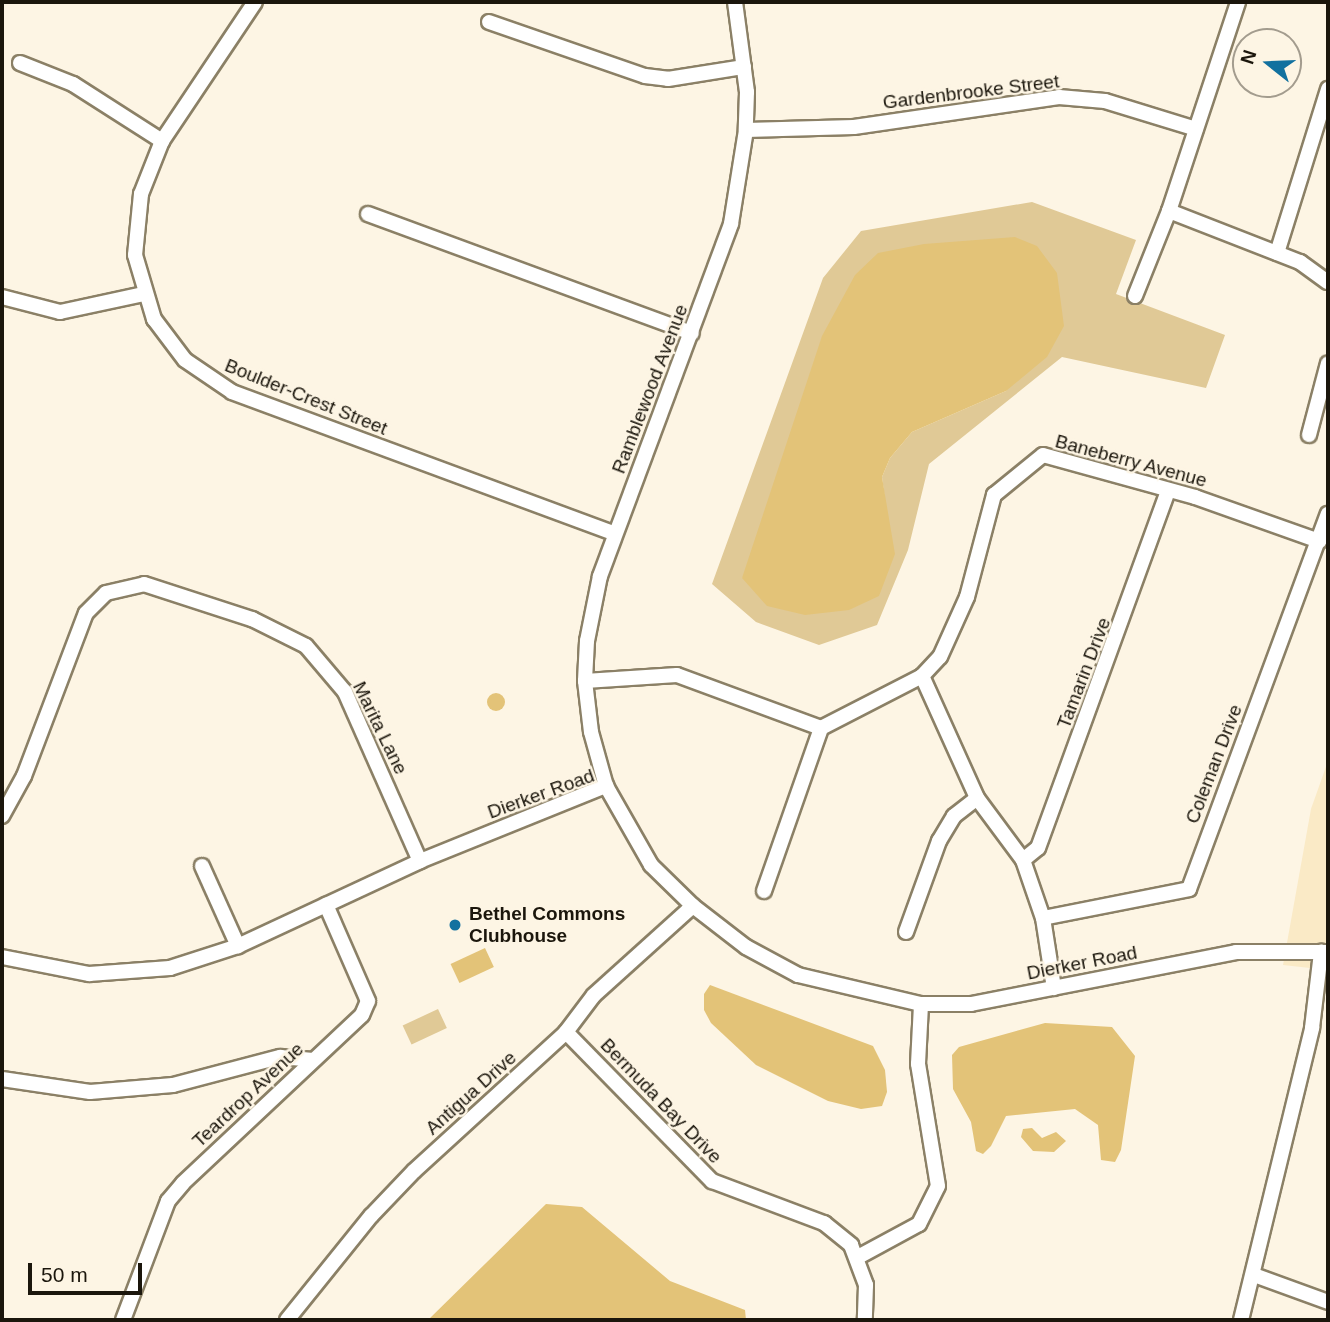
<!DOCTYPE html>
<style>
body{margin:0}
#map{position:relative;width:1330px;height:1322px;overflow:hidden;background:#fdf5e4;font-family:Helvetica,sans-serif}
div>[style]{position:absolute}
[style*='--x']{left:calc(var(--x)*1px);top:calc(var(--y)*1px);width:calc(var(--w)*1px);rotate:calc(var(--a)*1deg)}
.built>*{inset:0;background:#faeac6}
.green>*{inset:0;background:#e0c996;transform-origin:0 0}
.water>*{inset:0;background:#e3c378;transform-origin:0 0}
.round{border-radius:50%}
.roads{filter:drop-shadow(2px 0 #8b8066) drop-shadow(-2px 0 #8b8066) drop-shadow(0 2px #8b8066) drop-shadow(0 -2px #8b8066)}
.street>*{height:14px;margin:-7px;padding:0 7px;transform-origin:7px;border-radius:7px;background:#fff}
.dots>*{width:19px;height:19px;translate:-50% -50%;box-sizing:border-box;border:4px solid #fdf5e4;border-radius:50%}
span{translate:-50% -50%;white-space:nowrap;text-align:center;line-height:1.15;-webkit-text-stroke:5px #fdf5e4;paint-order:stroke}
.street-label{font-size:19px;color:#1b160c}
.poi-label{font-size:19px;color:#1b160c;font-weight:700}
.left{translate:0 -50%;text-align:left}
.frame{position:absolute;inset:0;border:4px solid #1b160c;pointer-events:none}
.north{position:absolute;left:1232px;top:28px;width:70px;height:70px;box-sizing:border-box;background:#fdf5e4;border:2px solid #a39c8e;border-radius:50%;rotate:288deg;font-size:19px;font-weight:700;line-height:28px;text-align:center;color:#1b160c}
.north::after{content:'';display:block;margin:auto;width:24px;height:32px;background:#12719f;clip-path:polygon(50% 0,100% 100%,50% 72%,0 100%)}
.scale{position:absolute;left:28px;top:1263px;width:114px;height:32px;box-sizing:border-box;border:4px solid #1b160c;border-top:0;padding-left:9px;font-size:21px;line-height:24px;white-space:nowrap;color:#1b160c;-webkit-text-stroke:5px #fdf5e4;paint-order:stroke}
</style>
<div id="map">
<div class="built">
<i style="clip-path:polygon(1328px 761px,1328px 970px,1283px 965px,1311px 809px)"></i>
</div>
<div class="green">
<i style="clip-path:polygon(evenodd,1032px 202px,1136px 240px,1116px 294px,1225px 335px,1206px 388px,1062px 357px,929px 464px,908px 550px,877px 625px,819px 645px,756px 622px,712px 584px,823px 278px,861px 231px,1032px 202px,1057px 273px,1006px 391px,912px 432px,890px 458px,882px 477px,886px 507px,742px 578px,1057px 273px)"></i>
<i style="left:438px;top:1009px;width:21px;height:39px;rotate:65deg"></i>
</div>
<div class="water">
<i style="clip-path:polygon(1015px 237px,1037px 246px,1057px 273px,1064px 326px,1047px 357px,1006px 391px,912px 432px,890px 458px,882px 477px,895px 554px,879px 596px,849px 610px,805px 615px,767px 606px,742px 578px,822px 336px,855px 275px,878px 253px,924px 244px)"></i>
<i class="round" style="left:487px;top:693px;width:18px;height:18px"></i>
<i style="left:485px;top:948px;width:21px;height:38px;rotate:65deg"></i>
<i style="clip-path:polygon(710px 985px,873px 1046px,885px 1070px,887px 1092px,882px 1106px,861px 1109px,828px 1101px,756px 1065px,711px 1023px,704px 1010px,704px 994px)"></i>
<i style="clip-path:polygon(1045px 1023px,1112px 1027px,1135px 1056px,1121px 1150px,1115px 1162px,1101px 1160px,1098px 1125px,1075px 1109px,1006px 1116px,991px 1146px,983px 1154px,976px 1151px,971px 1122px,953px 1089px,952px 1055px,959px 1047px)"></i>
<i style="clip-path:polygon(1032px 1128px,1042px 1138px,1056px 1132px,1066px 1141px,1054px 1152px,1033px 1151px,1021px 1137px,1023px 1129px)"></i>
<i style="clip-path:polygon(546px 1204px,582px 1207px,670px 1281px,745px 1310px,746px 1320px,428px 1320px)"></i>
</div>
<div class="roads">
<div class="street">
<i style="--x:255;--y:2;--w:167;--a:123.8"></i>
<i style="--x:162;--y:141;--w:57;--a:111.6"></i>
<i style="--x:141;--y:194;--w:61;--a:95.6"></i>
<i style="--x:135;--y:255;--w:67;--a:73.5"></i>
<i style="--x:154;--y:319;--w:51;--a:52.9"></i>
<i style="--x:185;--y:360;--w:57;--a:34.2"></i>
<i style="--x:232;--y:392;--w:408;--a:20.3"></i>
<i style="--x:735;--y:2;--w:91;--a:82.4"></i>
<i style="--x:747;--y:92;--w:38;--a:92"></i>
<i style="--x:746;--y:130;--w:95;--a:99.1"></i>
<i style="--x:731;--y:224;--w:376;--a:110.4"></i>
<i style="--x:600;--y:576;--w:66;--a:101.3"></i>
<i style="--x:587;--y:641;--w:40;--a:92.9"></i>
<i style="--x:585;--y:681;--w:51;--a:83.3"></i>
<i style="--x:591;--y:732;--w:56;--a:74.5"></i>
<i style="--x:606;--y:786;--w:91;--a:60.3"></i>
<i style="--x:651;--y:865;--w:59;--a:44.3"></i>
<i style="--x:693;--y:906;--w:67;--a:37.7"></i>
<i style="--x:746;--y:947;--w:59;--a:28.3"></i>
<i style="--x:798;--y:975;--w:126;--a:13.3"></i>
<i style="--x:921;--y:1004;--w:50;--a:0"></i>
<i style="--x:971;--y:1004;--w:270;--a:-11.1"></i>
<i style="--x:1236;--y:952;--w:92;--a:0"></i>
<i style="--x:489;--y:22;--w:165;--a:19.1"></i>
<i style="--x:645;--y:76;--w:23;--a:7"></i>
<i style="--x:668;--y:79;--w:77;--a:-9"></i>
<i style="--x:20;--y:63;--w:57;--a:21.6"></i>
<i style="--x:73;--y:84;--w:106;--a:32.6"></i>
<i style="--x:746;--y:130;--w:108;--a:-1.6"></i>
<i style="--x:854;--y:127;--w:207;--a:-8.3"></i>
<i style="--x:1059;--y:97;--w:46;--a:5"></i>
<i style="--x:1105;--y:101;--w:95;--a:17.1"></i>
<i style="--x:1169;--y:211;--w:141;--a:21.3"></i>
<i style="--x:1300;--y:262;--w:34;--a:36"></i>
<i style="--x:368;--y:214;--w:345;--a:20.2"></i>
<i style="--x:1277;--y:253;--w:172;--a:-72.7"></i>
<i style="--x:1135;--y:296;--w:92;--a:-68.2"></i>
<i style="--x:1169;--y:211;--w:220;--a:-71.7"></i>
<i style="--x:2;--y:297;--w:60;--a:14.5"></i>
<i style="--x:60;--y:312;--w:85;--a:-12.2"></i>
<i style="--x:1309;--y:435;--w:74;--a:-75.2"></i>
<i style="--x:922;--y:676;--w:134;--a:65.7"></i>
<i style="--x:977;--y:798;--w:77;--a:53.4"></i>
<i style="--x:1023;--y:860;--w:61;--a:71"></i>
<i style="--x:1043;--y:918;--w:71;--a:81.1"></i>
<i style="--x:585;--y:681;--w:92;--a:-3.7"></i>
<i style="--x:677;--y:675;--w:153;--a:20.2"></i>
<i style="--x:821;--y:728;--w:114;--a:-27.2"></i>
<i style="--x:922;--y:676;--w:26;--a:-47"></i>
<i style="--x:940;--y:657;--w:66;--a:-65.8"></i>
<i style="--x:967;--y:597;--w:106;--a:-75.2"></i>
<i style="--x:994;--y:495;--w:63;--a:-39.2"></i>
<i style="--x:1043;--y:455;--w:158;--a:15.4"></i>
<i style="--x:1195;--y:497;--w:132;--a:19.5"></i>
<i style="--x:2;--y:816;--w:46;--a:-61.2"></i>
<i style="--x:24;--y:776;--w:174;--a:-69.2"></i>
<i style="--x:86;--y:613;--w:28;--a:-45"></i>
<i style="--x:106;--y:593;--w:39;--a:-13"></i>
<i style="--x:144;--y:584;--w:114;--a:18"></i>
<i style="--x:252;--y:619;--w:60;--a:26.6"></i>
<i style="--x:306;--y:646;--w:60;--a:49.7"></i>
<i style="--x:345;--y:692;--w:185;--a:66.1"></i>
<i style="--x:1023;--y:860;--w:19;--a:-39"></i>
<i style="--x:1038;--y:848;--w:378;--a:-70"></i>
<i style="--x:202;--y:866;--w:88;--a:65.8"></i>
<i style="--x:764;--y:891;--w:173;--a:-70.7"></i>
<i style="--x:1043;--y:918;--w:149;--a:-11.2"></i>
<i style="--x:1189;--y:889;--w:400;--a:-69.7"></i>
<i style="--x:906;--y:932;--w:97;--a:-70.1"></i>
<i style="--x:939;--y:841;--w:29;--a:-59"></i>
<i style="--x:954;--y:816;--w:29;--a:-38"></i>
<i style="--x:2;--y:957;--w:89;--a:11.1"></i>
<i style="--x:89;--y:974;--w:81;--a:-4.2"></i>
<i style="--x:170;--y:968;--w:71;--a:-17.9"></i>
<i style="--x:238;--y:946;--w:201;--a:-25"></i>
<i style="--x:420;--y:861;--w:201;--a:-22"></i>
<i style="--x:566;--y:1032;--w:209;--a:45.6"></i>
<i style="--x:712;--y:1181;--w:120;--a:20.6"></i>
<i style="--x:824;--y:1223;--w:35;--a:39"></i>
<i style="--x:851;--y:1245;--w:43;--a:69.4"></i>
<i style="--x:866;--y:1285;--w:35;--a:92"></i>
<i style="--x:2;--y:1079;--w:89;--a:8.4"></i>
<i style="--x:90;--y:1092;--w:83;--a:-4.8"></i>
<i style="--x:173;--y:1085;--w:111;--a:-14.7"></i>
<i style="--x:280;--y:1057;--w:33;--a:5"></i>
<i style="--x:858;--y:1257;--w:69;--a:-28.4"></i>
<i style="--x:919;--y:1224;--w:42;--a:-63.4"></i>
<i style="--x:938;--y:1186;--w:124;--a:-99.3"></i>
<i style="--x:918;--y:1064;--w:60;--a:-87.1"></i>
<i style="--x:1254;--y:1275;--w:79;--a:20"></i>
<i style="--x:123;--y:1320;--w:127;--a:-69.3"></i>
<i style="--x:168;--y:1201;--w:23;--a:-50"></i>
<i style="--x:183;--y:1183;--w:245;--a:-43.2"></i>
<i style="--x:362;--y:1015;--w:15;--a:-67"></i>
<i style="--x:368;--y:1001;--w:105;--a:-113.6"></i>
<i style="--x:287;--y:1320;--w:134;--a:-51.1"></i>
<i style="--x:371;--y:1216;--w:62;--a:-46.3"></i>
<i style="--x:414;--y:1171;--w:206;--a:-42.4"></i>
<i style="--x:566;--y:1032;--w:46;--a:-52.9"></i>
<i style="--x:594;--y:995;--w:133;--a:-42"></i>
<i style="--x:1241;--y:1320;--w:301;--a:-76.3"></i>
<i style="--x:1312;--y:1028;--w:77;--a:-83.2"></i>
</div>
</div>
<div class="dots">
<i style="left:455px;top:925px;background:#12719f"></i>
</div>
<div class="street-label">
<span style="left:971px;top:92px;rotate:-7deg">Gardenbrooke Street</span>
<span style="left:650px;top:389px;rotate:-69deg">Ramblewood Avenue</span>
<span style="left:306px;top:397px;rotate:22deg">Boulder-Crest Street</span>
<span style="left:1131px;top:461px;rotate:15deg">Baneberry Avenue</span>
<span style="left:1084px;top:673px;rotate:-69deg">Tamarin Drive</span>
<span style="left:380px;top:728px;rotate:64deg">Marita Lane</span>
<span style="left:1214px;top:764px;rotate:-69deg">Coleman Drive</span>
<span style="left:541px;top:794px;rotate:-20deg">Dierker Road</span>
<span style="left:1082px;top:963px;rotate:-11deg">Dierker Road</span>
<span style="left:471px;top:1093px;rotate:-42deg">Antigua Drive</span>
<span style="left:248px;top:1095px;rotate:-43deg">Teardrop Avenue</span>
<span style="left:661px;top:1101px;rotate:46deg">Bermuda Bay Drive</span>
</div>
<div class="poi-label">
<span class="left" style="left:469px;top:925px">Bethel Commons<br>Clubhouse</span>
</div>
<div class="frame"></div>
<div class="north">N</div>
<div class="scale">50 m</div>
</div>
